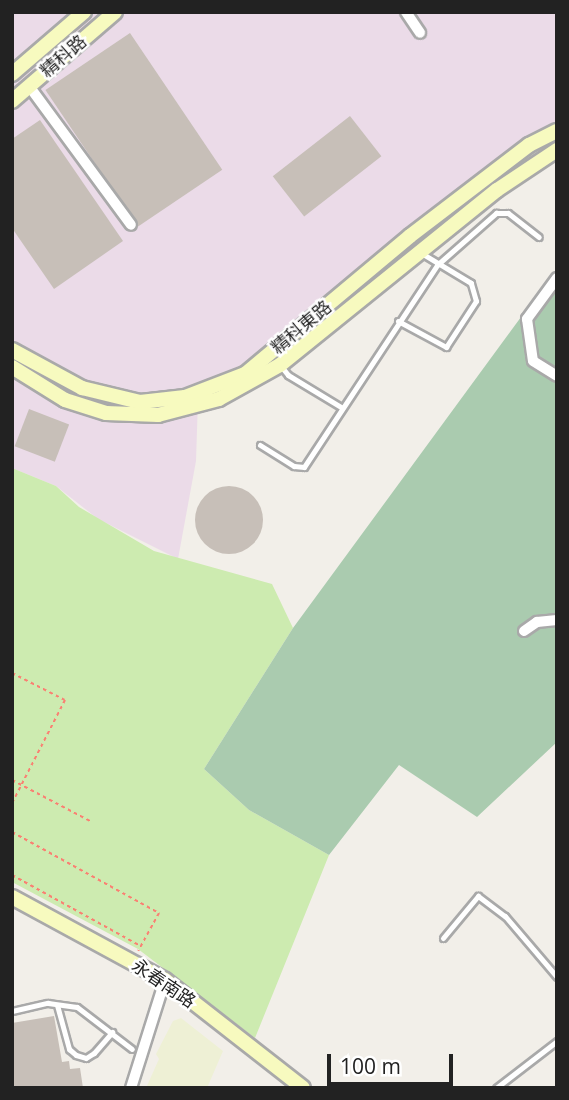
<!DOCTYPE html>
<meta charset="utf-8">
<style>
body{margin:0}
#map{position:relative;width:569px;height:1100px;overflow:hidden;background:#f2efe9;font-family:"Open Sans","Noto Sans TC",sans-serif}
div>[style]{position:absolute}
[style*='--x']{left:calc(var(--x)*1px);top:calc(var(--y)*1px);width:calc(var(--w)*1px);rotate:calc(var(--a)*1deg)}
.industrial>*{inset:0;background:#ebdbe8}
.farmland>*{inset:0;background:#eef0d5}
.grass>*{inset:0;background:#cdebb0}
.cemetery>*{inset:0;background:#aacbaf}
.building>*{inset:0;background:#c7bfb8;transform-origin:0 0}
.round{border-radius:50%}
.path>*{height:2px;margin-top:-1px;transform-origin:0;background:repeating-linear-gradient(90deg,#fa8072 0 3.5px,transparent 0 7px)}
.roads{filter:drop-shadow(2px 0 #a9a9a9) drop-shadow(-2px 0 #a9a9a9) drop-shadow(0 2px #a9a9a9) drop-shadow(0 -2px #a9a9a9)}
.lane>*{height:5px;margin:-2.5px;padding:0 2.5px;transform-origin:2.5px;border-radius:2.5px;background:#fff}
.street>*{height:10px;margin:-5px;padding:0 5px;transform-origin:5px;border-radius:5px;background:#fff}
.secondary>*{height:14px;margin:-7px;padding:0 7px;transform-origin:7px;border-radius:7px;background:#f7fabf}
span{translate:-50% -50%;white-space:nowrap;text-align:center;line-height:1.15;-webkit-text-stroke:5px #fff;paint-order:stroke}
.street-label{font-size:18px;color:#222}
.frame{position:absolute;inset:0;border:14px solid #222;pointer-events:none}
.scale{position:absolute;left:327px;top:1054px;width:126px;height:32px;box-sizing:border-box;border:4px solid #222;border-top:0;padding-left:9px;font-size:21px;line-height:24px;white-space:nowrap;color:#222;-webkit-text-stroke:5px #fff;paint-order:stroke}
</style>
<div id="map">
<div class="industrial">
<i style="clip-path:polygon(12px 12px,557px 12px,557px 129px,198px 400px,196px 461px,178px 559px,98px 519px,56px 486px,12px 468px)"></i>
</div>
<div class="farmland">
<i style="clip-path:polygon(181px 1018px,223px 1051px,207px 1088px,146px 1088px,159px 1059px,156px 1054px,173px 1021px)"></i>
</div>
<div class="grass">
<i style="clip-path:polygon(12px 468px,56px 486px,79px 507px,154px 551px,272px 584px,293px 628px,204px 769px,249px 810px,329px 855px,255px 1038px,138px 949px,12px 882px)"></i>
</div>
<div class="cemetery">
<i style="clip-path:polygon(557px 268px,557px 742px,477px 817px,399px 765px,329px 855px,249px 810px,204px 769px,293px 628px)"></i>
</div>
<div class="building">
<i style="left:130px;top:33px;width:165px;height:102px;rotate:56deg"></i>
<i style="left:350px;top:116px;width:51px;height:98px;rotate:52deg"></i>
<i style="clip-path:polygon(40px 120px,123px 241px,54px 289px,12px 228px,12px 139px)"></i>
<i style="left:29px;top:409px;width:43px;height:40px;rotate:21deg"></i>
<i class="round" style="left:195px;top:486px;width:68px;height:68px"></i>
<i style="clip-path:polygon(54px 1016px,62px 1062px,69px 1061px,70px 1069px,80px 1068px,83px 1088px,12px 1088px,12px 1023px)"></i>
</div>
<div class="path">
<i style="--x:12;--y:673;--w:59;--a:27"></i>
<i style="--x:65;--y:700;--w:116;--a:117.2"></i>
<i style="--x:12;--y:780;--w:90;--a:27.7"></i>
<i style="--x:12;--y:832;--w:168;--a:28.9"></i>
<i style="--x:159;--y:913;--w:43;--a:118.9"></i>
<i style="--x:12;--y:875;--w:145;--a:28.9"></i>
</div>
<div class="roads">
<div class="lane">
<i style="--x:398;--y:321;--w:55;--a:28.4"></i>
<i style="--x:446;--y:347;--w:55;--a:-56.9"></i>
<i style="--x:476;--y:301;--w:19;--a:-106"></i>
<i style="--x:471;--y:283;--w:56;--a:-148.9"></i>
<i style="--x:280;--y:365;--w:13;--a:51"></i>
<i style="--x:288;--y:375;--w:62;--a:31.1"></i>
<i style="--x:260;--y:445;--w:40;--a:32"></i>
<i style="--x:294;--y:466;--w:10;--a:6"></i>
<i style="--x:304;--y:467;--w:242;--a:-56.6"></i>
<i style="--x:437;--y:265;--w:79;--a:-41.4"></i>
<i style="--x:496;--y:213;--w:12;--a:0"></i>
<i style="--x:508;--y:213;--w:39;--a:38"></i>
<i style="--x:443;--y:938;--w:55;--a:-50.2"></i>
<i style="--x:478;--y:896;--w:34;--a:37"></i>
<i style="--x:505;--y:916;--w:80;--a:49.6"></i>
<i style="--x:57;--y:1005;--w:46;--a:74.7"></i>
<i style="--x:69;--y:1049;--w:9;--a:41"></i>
<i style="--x:76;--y:1055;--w:10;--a:17"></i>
<i style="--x:86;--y:1058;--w:9;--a:-32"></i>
<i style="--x:94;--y:1053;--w:28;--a:-49"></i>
<i style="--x:12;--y:1011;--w:37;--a:-13"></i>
<i style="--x:48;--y:1003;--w:29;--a:8"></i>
<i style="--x:77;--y:1007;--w:69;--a:37.4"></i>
<i style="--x:496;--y:1088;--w:77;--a:-37.6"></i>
</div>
<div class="street">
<i style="--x:406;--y:12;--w:25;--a:56"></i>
<i style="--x:29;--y:86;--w:172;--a:53.7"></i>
<i style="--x:557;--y:278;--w:51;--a:126.2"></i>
<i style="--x:527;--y:319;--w:42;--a:81.9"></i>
<i style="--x:533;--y:361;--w:28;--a:32"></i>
<i style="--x:524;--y:631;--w:16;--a:-35"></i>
<i style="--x:537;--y:622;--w:20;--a:-6"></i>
<i style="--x:131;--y:1088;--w:113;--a:-72.5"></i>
</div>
<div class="secondary">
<i style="--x:12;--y:74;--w:95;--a:-40.7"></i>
<i style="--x:12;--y:101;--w:136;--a:-40.8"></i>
<i style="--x:12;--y:350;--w:80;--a:28.5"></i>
<i style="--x:82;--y:388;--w:60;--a:13.6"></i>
<i style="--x:140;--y:402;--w:45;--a:-6.3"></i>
<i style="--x:185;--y:397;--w:64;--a:-21"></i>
<i style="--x:245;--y:374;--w:215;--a:-39.9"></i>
<i style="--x:410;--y:236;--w:150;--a:-37.4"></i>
<i style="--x:529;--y:145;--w:31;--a:-27"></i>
<i style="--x:12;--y:367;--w:62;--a:31.9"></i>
<i style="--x:65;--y:400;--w:43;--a:17.6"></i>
<i style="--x:106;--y:413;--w:52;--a:2.2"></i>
<i style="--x:158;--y:415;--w:63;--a:-14.7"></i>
<i style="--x:219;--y:399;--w:70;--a:-29.1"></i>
<i style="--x:280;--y:365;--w:279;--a:-38.9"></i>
<i style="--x:497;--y:190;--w:72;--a:-33.7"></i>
<i style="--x:12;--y:897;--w:174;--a:28.5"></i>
<i style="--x:165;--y:980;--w:175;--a:38"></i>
</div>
</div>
<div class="street-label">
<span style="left:63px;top:56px;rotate:-41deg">精科路</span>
<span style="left:301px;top:327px;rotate:-40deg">精科東路</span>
<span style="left:164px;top:983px;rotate:34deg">永春南路</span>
</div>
<div class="frame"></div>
<div class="scale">100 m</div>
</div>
